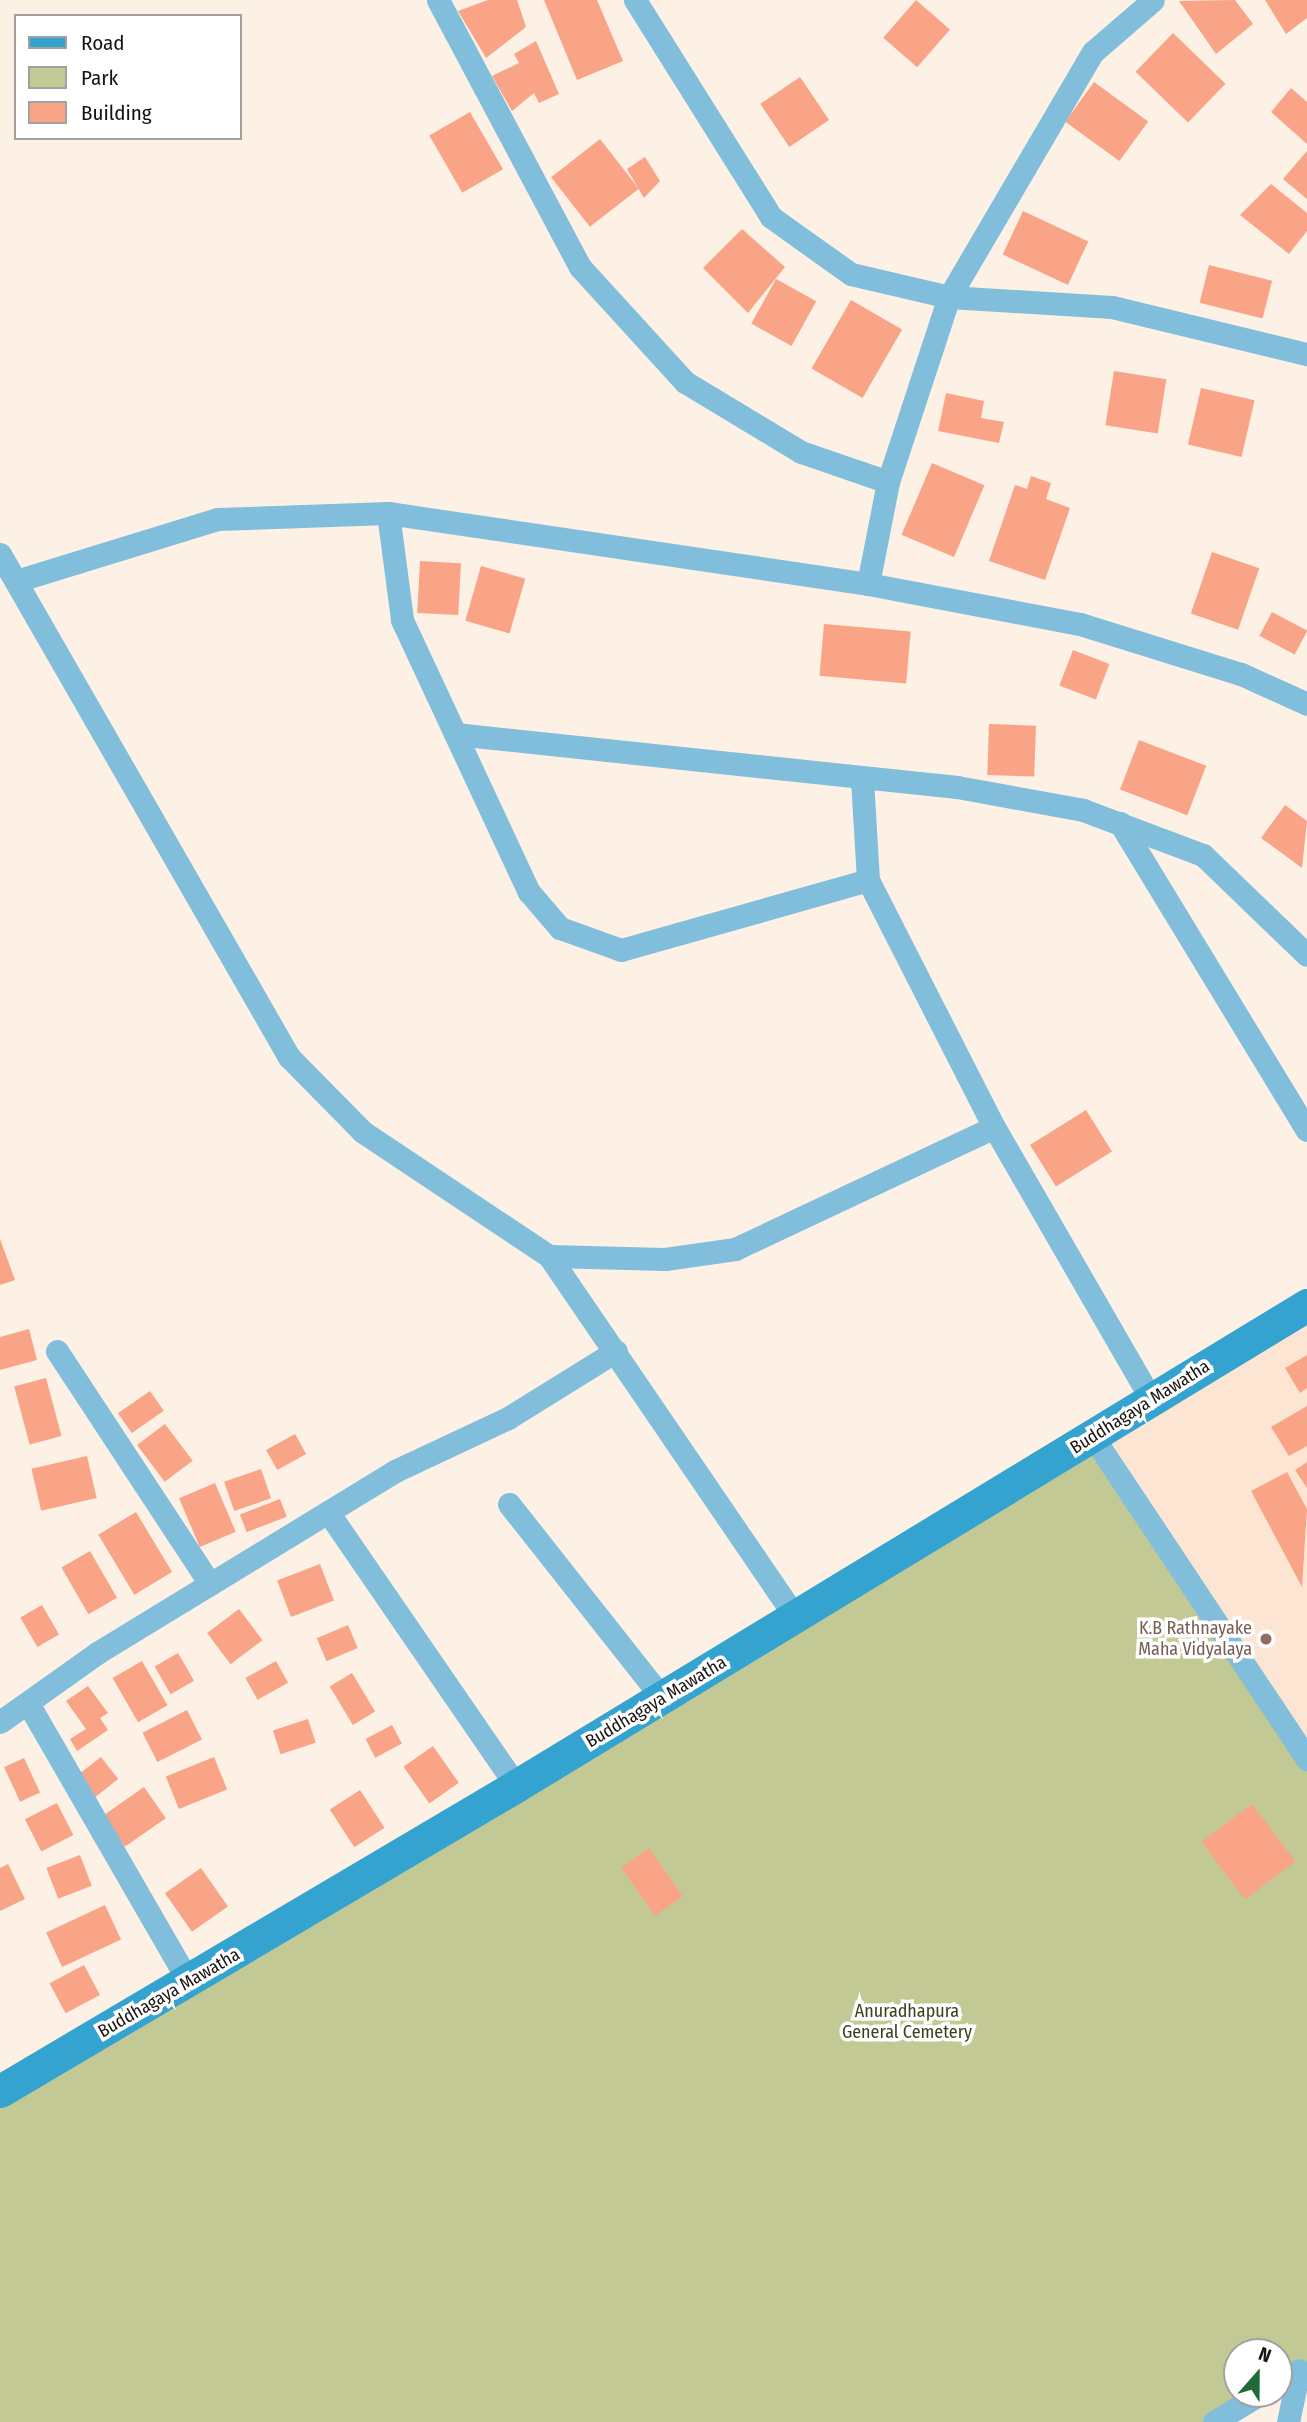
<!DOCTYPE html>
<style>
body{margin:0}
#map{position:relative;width:1307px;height:2422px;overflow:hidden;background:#fdf0e5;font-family:"Fira Sans Condensed",sans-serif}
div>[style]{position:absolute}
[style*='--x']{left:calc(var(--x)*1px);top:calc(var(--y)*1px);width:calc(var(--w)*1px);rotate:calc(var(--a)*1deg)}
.built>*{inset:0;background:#fce6d3}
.green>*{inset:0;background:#c3c995}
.building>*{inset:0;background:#faa487;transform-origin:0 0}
.street>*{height:23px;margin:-11.5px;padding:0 11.5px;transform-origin:11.5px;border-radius:11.5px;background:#80bedc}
.secondary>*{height:33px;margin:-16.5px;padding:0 16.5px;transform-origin:16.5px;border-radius:16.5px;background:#34a3cf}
.dots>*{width:19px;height:19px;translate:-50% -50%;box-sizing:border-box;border:4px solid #fff;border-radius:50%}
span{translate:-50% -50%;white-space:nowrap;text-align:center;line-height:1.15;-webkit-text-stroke:7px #fff;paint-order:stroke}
.street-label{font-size:18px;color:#1a1410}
.education-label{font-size:18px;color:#785e54}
.right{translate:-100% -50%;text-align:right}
.park-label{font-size:18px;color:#3c3f1a}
.legend{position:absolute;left:14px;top:14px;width:228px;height:126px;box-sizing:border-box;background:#fff;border:2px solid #a3a19f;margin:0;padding:9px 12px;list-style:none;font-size:21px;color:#1a1410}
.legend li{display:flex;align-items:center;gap:14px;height:35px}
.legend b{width:35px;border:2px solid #a3a19f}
.north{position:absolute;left:1223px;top:2338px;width:70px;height:70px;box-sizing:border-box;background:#fff;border:2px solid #a3a19f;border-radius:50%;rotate:21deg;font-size:19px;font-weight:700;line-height:28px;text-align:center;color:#1a1410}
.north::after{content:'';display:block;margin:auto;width:24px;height:32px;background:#206a38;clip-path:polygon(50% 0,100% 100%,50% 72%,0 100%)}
</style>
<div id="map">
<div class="built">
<i style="clip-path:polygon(1307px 1305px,1307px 1759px,1093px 1437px)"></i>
</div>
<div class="green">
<i style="clip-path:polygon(1093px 1437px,1307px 1759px,1307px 2371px,1279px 2388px,1279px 2352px,1237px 2352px,1237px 2394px,1269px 2394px,1224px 2422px,0 2422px,0 2091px)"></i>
</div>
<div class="building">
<i style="clip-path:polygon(488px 0,517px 0,526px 27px,486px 58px,458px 11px)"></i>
<i style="clip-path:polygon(544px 0,597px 0,623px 61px,577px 80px)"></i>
<i style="left:916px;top:0;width:45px;height:50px;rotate:41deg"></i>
<i style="clip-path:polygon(1235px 0,1253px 24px,1216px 54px,1179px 1px)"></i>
<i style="clip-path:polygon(1265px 0,1307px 0,1307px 18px,1286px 34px)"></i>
<i style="left:1173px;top:33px;width:73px;height:54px;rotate:44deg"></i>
<i style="clip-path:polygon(536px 41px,559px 94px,539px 103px,534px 93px,512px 111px,492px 76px,519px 63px,514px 54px)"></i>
<i style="left:800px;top:77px;width:52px;height:48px;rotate:56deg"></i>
<i style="left:1094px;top:82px;width:67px;height:49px;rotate:36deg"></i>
<i style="clip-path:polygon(1291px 88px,1307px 102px,1307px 144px,1271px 112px)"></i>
<i style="left:470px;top:112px;width:66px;height:47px;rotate:60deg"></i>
<i style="left:600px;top:139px;width:63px;height:62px;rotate:52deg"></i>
<i style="clip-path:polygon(1307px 151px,1307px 199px,1283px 179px)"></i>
<i style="clip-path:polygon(645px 157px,660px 181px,644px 198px,627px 169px)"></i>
<i style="clip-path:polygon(1271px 184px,1307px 213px,1307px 231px,1289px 254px,1240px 215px)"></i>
<i style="left:1023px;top:211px;width:72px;height:48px;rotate:25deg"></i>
<i style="clip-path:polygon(742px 229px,785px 267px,748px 313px,703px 268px)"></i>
<i style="left:1209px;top:265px;width:65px;height:39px;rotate:14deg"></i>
<i style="left:776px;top:279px;width:46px;height:51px;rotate:29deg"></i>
<i style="left:851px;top:300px;width:59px;height:79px;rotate:30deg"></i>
<i style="left:1114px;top:371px;width:53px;height:55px;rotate:9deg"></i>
<i style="left:1201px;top:388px;width:55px;height:58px;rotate:13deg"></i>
<i style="clip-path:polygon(946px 393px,984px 401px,981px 418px,1004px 422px,999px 443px,938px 431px)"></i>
<i style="left:932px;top:463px;width:57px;height:78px;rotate:23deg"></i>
<i style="clip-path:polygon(1031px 476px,1051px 483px,1046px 499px,1070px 508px,1045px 580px,989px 561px,1015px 485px,1027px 489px)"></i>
<i style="left:1212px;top:552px;width:50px;height:65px;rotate:19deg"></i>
<i style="left:420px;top:561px;width:41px;height:52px;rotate:3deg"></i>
<i style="left:481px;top:566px;width:46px;height:57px;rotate:16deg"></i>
<i style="left:1272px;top:612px;width:40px;height:27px;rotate:28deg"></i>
<i style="left:824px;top:624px;width:87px;height:52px;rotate:5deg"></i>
<i style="left:1073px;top:650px;width:39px;height:38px;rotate:21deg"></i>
<i style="left:989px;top:724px;width:47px;height:51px;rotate:2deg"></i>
<i style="left:1139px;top:740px;width:72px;height:53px;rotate:21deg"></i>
<i style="clip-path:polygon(1285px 805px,1307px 821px,1302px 868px,1261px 838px)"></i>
<i style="left:1086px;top:1110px;width:49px;height:66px;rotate:58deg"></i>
<i style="clip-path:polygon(0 1239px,15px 1280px,0 1285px)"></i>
<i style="clip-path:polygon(29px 1329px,37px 1360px,0 1370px,0 1337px)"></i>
<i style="clip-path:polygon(1307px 1355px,1307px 1388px,1300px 1393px,1285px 1368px)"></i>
<i style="left:46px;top:1378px;width:60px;height:33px;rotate:75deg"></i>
<i style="left:150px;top:1391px;width:24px;height:39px;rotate:55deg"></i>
<i style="clip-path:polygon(1307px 1406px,1307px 1446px,1289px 1456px,1271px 1427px)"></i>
<i style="left:165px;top:1424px;width:46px;height:35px;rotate:53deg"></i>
<i style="left:295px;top:1434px;width:23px;height:33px;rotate:61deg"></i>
<i style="left:87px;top:1456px;width:43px;height:57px;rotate:77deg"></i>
<i style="clip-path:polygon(1307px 1462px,1307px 1488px,1295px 1470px)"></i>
<i style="left:261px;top:1469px;width:31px;height:39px;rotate:71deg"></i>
<i style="clip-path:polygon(1287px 1472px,1307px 1509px,1302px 1587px,1251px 1491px)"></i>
<i style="left:215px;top:1483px;width:53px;height:39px;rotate:67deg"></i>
<i style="left:280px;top:1499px;width:19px;height:43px;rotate:69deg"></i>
<i style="left:136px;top:1512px;width:70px;height:44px;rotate:59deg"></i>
<i style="left:90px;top:1551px;width:54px;height:33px;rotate:60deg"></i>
<i style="left:320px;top:1564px;width:39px;height:46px;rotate:69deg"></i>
<i style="left:42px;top:1605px;width:34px;height:25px;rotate:60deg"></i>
<i style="left:239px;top:1609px;width:39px;height:40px;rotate:53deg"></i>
<i style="left:348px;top:1625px;width:25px;height:34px;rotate:67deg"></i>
<i style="left:178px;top:1653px;width:32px;height:27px;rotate:60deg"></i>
<i style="left:142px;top:1661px;width:51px;height:34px;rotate:60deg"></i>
<i style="left:276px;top:1661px;width:25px;height:35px;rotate:61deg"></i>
<i style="left:352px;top:1673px;width:45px;height:26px;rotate:59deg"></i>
<i style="clip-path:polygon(88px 1686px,108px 1713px,100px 1718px,108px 1730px,77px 1751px,70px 1739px,86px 1729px,66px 1701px)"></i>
<i style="left:187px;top:1710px;width:33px;height:50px;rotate:63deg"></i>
<i style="left:308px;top:1719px;width:25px;height:37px;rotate:72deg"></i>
<i style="left:392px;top:1725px;width:21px;height:30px;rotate:62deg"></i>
<i style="left:433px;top:1746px;width:45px;height:36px;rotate:55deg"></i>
<i style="left:101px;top:1757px;width:28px;height:29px;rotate:52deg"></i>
<i style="left:214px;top:1757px;width:35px;height:52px;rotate:68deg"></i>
<i style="left:24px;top:1758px;width:38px;height:22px;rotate:65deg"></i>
<i style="left:144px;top:1787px;width:38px;height:50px;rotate:55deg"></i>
<i style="left:360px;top:1790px;width:45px;height:36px;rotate:57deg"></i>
<i style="left:57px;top:1803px;width:36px;height:36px;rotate:63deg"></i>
<i style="left:1252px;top:1804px;width:72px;height:63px;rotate:53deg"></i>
<i style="left:649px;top:1848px;width:59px;height:34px;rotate:55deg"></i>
<i style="left:80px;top:1855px;width:33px;height:36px;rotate:69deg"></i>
<i style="clip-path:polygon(8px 1864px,25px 1899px,0 1911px,0 1868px)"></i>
<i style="left:201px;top:1868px;width:47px;height:44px;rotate:55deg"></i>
<i style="left:105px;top:1905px;width:38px;height:65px;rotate:65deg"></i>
<i style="left:84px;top:1965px;width:34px;height:39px;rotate:62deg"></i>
</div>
<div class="street">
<i style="--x:438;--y:0;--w:302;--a:62"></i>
<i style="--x:580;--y:267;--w:156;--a:47.6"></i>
<i style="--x:685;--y:382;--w:135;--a:31.1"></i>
<i style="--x:801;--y:452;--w:92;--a:19"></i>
<i style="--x:635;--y:0;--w:256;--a:57.9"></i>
<i style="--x:771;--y:217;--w:98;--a:35.5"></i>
<i style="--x:851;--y:274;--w:101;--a:13.2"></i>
<i style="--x:949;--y:297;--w:163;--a:3.5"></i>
<i style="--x:1112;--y:307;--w:201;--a:13.6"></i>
<i style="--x:388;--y:513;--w:108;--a:82.5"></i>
<i style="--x:402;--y:620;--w:300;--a:65"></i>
<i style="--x:529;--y:892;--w:48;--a:49.3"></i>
<i style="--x:560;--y:928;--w:65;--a:19.8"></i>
<i style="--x:621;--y:950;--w:257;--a:-15.8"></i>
<i style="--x:0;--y:554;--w:580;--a:60.12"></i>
<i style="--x:289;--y:1057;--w:105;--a:45.4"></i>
<i style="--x:363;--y:1132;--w:224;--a:33.7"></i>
<i style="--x:549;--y:1256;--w:437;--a:55.7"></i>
<i style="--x:16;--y:581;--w:210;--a:-17.1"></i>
<i style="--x:217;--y:519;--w:171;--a:-2"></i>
<i style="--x:388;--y:513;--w:485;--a:8.4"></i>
<i style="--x:868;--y:584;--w:216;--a:10.7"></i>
<i style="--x:1080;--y:624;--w:169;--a:17.3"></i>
<i style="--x:1241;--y:674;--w:72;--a:24.4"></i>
<i style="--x:868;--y:584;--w:104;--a:-78.9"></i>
<i style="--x:888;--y:482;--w:195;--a:-71.8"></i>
<i style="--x:949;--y:297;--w:284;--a:-59.6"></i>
<i style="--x:1093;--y:52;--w:79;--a:-40.9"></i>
<i style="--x:455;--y:734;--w:505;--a:6.03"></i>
<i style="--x:957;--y:787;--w:128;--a:10.3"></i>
<i style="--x:1083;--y:810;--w:128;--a:20.6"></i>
<i style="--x:1203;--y:855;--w:144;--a:43.9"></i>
<i style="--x:862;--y:779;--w:101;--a:86.6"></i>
<i style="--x:868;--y:880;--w:277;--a:63"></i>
<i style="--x:994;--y:1127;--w:316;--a:60"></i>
<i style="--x:1120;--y:823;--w:359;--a:58.7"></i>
<i style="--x:549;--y:1256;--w:116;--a:1.5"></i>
<i style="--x:665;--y:1259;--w:71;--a:-8.1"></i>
<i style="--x:735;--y:1249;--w:286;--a:-25.2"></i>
<i style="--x:57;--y:1351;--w:279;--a:56.7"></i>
<i style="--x:1093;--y:1437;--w:387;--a:56.4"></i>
<i style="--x:509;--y:1504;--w:247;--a:51.7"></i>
<i style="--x:328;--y:1512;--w:332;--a:55.5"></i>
<i style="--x:29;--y:1705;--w:320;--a:60"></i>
<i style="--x:0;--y:1722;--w:119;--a:-35.4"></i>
<i style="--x:97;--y:1653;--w:349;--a:-31.4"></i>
<i style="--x:395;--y:1471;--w:125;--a:-25.1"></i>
<i style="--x:508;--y:1418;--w:127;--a:-31.8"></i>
<i style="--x:1214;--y:2422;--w:54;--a:-31.3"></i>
<i style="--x:1288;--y:2422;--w:53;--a:-78.1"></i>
</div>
<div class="secondary">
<i style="--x:0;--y:2091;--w:599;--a:-30.59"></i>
<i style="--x:516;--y:1786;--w:926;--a:-31.3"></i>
</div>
<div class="dots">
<i style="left:1266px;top:1639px;background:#8d6e63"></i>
</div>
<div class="street-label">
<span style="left:1140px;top:1407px;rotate:-32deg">Buddhagaya Mawatha</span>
<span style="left:656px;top:1702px;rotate:-31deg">Buddhagaya Mawatha</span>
<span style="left:169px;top:1993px;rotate:-30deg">Buddhagaya Mawatha</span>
</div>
<div class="education-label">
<span class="right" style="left:1252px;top:1639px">K.B Rathnayake<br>Maha Vidyalaya</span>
</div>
<div class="park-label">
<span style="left:907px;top:2022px">Anuradhapura<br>General Cemetery</span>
</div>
<ul class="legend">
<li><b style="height:9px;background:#34a3cf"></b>Road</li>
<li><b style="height:19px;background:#c3c995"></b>Park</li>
<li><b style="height:19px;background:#faa487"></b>Building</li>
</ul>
<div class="north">N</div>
</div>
